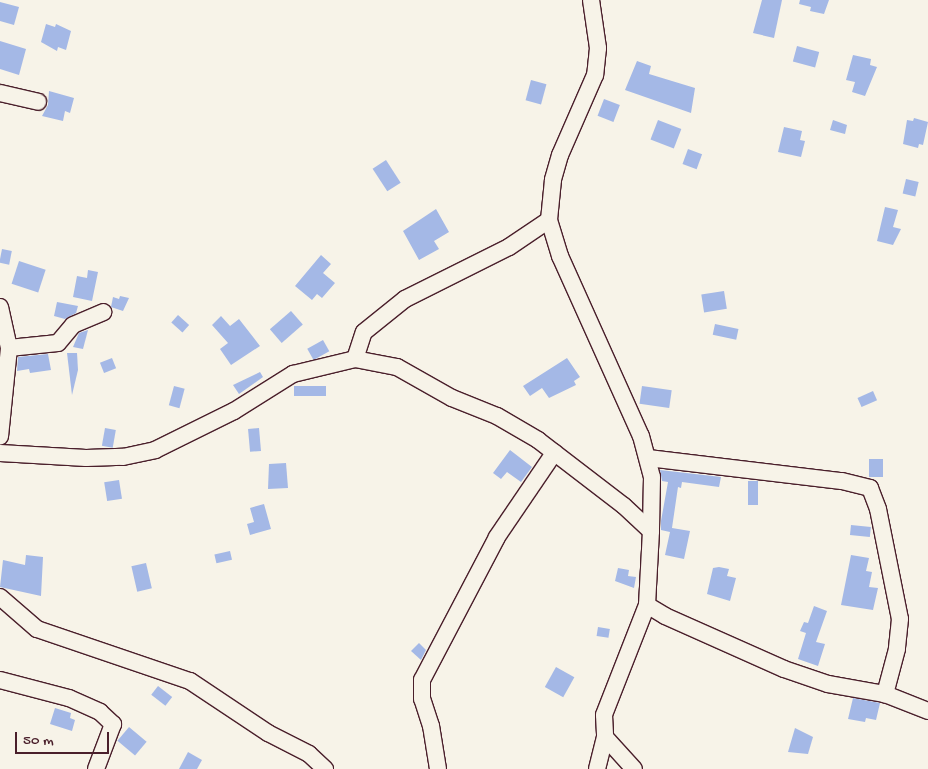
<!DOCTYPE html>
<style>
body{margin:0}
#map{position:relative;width:928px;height:769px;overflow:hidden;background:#f7f3e8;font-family:"Gochi Hand",sans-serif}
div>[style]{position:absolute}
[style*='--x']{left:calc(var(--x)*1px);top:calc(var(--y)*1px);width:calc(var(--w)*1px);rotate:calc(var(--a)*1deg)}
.building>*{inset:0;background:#a4b8e6;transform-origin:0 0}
.roads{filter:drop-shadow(1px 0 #4a1f2b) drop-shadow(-1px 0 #4a1f2b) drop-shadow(0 1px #4a1f2b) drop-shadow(0 -1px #4a1f2b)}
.minor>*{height:16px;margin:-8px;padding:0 8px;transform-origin:8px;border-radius:8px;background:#f7f3e8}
span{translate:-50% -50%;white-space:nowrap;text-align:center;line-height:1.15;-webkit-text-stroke:4px #f7f3e8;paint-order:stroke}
.scale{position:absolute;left:15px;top:732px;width:94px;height:22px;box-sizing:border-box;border:2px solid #4a1f2b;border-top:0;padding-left:6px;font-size:15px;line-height:18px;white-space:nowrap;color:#4a1f2b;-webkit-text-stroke:4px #f7f3e8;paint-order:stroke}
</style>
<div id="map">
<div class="building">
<i style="clip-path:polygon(762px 0,782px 0,774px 38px,753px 33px)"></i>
<i style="clip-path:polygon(800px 0,829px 0,824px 14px,810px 11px,811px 7px,799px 4px)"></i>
<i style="clip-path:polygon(0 2px,19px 7px,14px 25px,0 21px)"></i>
<i style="clip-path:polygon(46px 24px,55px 27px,56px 24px,71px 31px,66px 50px,58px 47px,57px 51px,41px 42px)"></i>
<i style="clip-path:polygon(0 41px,26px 49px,19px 75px,0 69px)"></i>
<i style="left:797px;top:46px;width:23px;height:16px;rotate:15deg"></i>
<i style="clip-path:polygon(853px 55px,871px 59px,870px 65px,877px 67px,865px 96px,852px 92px,855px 82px,846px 80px)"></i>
<i style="clip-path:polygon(637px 61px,651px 66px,649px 74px,695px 88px,691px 113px,625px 90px)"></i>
<i style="left:531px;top:80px;width:16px;height:21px;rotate:15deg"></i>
<i style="clip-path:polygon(49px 91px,74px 98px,70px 113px,65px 111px,63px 121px,42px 116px,48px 105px)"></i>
<i style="left:604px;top:99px;width:17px;height:18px;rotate:21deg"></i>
<i style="clip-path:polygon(914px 118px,928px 122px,923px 145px,919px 144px,918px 148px,903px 144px,907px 120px,913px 121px)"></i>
<i style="left:658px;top:120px;width:25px;height:21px;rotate:21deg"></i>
<i style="clip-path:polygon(833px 120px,847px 125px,845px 134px,830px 130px)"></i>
<i style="clip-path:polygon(784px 127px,802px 131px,800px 140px,805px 141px,801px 157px,778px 152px)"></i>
<i style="left:688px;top:149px;width:15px;height:16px;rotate:20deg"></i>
<i style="left:386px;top:160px;width:27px;height:16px;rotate:57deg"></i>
<i style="left:906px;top:179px;width:13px;height:15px;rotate:13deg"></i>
<i style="clip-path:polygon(885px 207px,898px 210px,893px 227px,901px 229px,893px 245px,877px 241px)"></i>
<i style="clip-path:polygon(436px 209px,449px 232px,434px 241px,439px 249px,419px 260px,403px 231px)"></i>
<i style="left:2px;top:249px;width:10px;height:14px;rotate:11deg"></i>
<i style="clip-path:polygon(321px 255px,331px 264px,323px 273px,335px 283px,322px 298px,317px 294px,312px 300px,295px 286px)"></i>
<i style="left:19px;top:261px;width:28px;height:24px;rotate:18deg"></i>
<i style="clip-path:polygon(88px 270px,98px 272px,92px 301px,73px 297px,77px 276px,87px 278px)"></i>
<i style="left:724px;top:291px;width:18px;height:23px;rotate:81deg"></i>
<i style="clip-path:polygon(120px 296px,129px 298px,123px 311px,111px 307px,113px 297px,119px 299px)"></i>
<i style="clip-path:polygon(57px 302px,78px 306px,76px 313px,65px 319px,54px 316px)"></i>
<i style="left:291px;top:311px;width:18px;height:28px;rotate:49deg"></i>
<i style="left:178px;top:315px;width:15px;height:10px;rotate:42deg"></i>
<i style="clip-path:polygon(221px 316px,230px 326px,239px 319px,260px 346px,231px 365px,220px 349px,228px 343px,212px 325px)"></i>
<i style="left:715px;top:324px;width:24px;height:11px;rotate:12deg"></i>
<i style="clip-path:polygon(88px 330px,83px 349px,73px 347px,79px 333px)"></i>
<i style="left:323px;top:340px;width:13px;height:18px;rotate:61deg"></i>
<i style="clip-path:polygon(67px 353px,77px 353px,78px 370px,72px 395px)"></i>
<i style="clip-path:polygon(48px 354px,51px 370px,30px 373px,29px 369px,17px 371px,18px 357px)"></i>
<i style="left:112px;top:358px;width:11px;height:13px;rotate:68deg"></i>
<i style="clip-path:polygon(567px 358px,580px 377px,574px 381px,576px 385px,549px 398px,542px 388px,530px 396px,523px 386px)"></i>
<i style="clip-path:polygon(260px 372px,263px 377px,239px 394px,233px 385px)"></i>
<i style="left:174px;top:386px;width:11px;height:20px;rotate:15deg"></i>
<i style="left:326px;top:386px;width:10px;height:32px;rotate:90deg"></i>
<i style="left:642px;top:386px;width:30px;height:18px;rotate:8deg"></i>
<i style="left:873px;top:391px;width:10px;height:17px;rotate:66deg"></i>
<i style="left:105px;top:428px;width:11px;height:18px;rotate:10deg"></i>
<i style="left:259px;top:428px;width:23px;height:11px;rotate:85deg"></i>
<i style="clip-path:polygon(510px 450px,532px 467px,521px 482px,507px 472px,501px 479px,493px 473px)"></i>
<i style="left:869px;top:459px;width:14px;height:18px"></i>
<i style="clip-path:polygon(286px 463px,288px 488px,268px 489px,269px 464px)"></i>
<i style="clip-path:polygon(660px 470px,721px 477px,719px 487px,682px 482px,681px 488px,678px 487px,672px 528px,690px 531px,684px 559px,665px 555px,670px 532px,661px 530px,661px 521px,668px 482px,662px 481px)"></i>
<i style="left:119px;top:480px;width:19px;height:15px;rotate:81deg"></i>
<i style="left:748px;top:481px;width:10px;height:24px"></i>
<i style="clip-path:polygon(264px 504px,271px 529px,250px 535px,247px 524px,254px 522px,250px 508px)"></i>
<i style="left:851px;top:525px;width:20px;height:10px;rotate:6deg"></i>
<i style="left:230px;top:551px;width:9px;height:16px;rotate:77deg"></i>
<i style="clip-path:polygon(26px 555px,43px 557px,41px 596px,0 587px,3px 560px,25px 565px)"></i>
<i style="clip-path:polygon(851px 555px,869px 558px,866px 571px,872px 572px,869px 587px,878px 588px,873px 610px,841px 605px)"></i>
<i style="left:146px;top:563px;width:26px;height:15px;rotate:77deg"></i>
<i style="clip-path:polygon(719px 567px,729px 569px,727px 576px,736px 578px,730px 601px,707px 594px,713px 568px)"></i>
<i style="clip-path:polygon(618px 568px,629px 570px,628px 576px,636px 577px,634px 588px,615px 581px)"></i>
<i style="clip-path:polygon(814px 606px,827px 611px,816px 642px,825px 644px,818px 666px,798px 659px,806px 633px,800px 631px,804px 622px,808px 623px)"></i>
<i style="left:598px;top:627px;width:12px;height:9px;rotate:9deg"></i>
<i style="clip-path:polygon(419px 643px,426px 650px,421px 660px,411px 651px)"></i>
<i style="left:556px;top:667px;width:21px;height:23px;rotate:29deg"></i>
<i style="left:158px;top:686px;width:18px;height:11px;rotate:38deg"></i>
<i style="clip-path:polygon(853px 698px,880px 703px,876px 720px,866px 718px,865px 722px,848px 719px)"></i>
<i style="clip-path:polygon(55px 708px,71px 713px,70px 718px,75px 720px,72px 731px,50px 724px)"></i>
<i style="left:129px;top:727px;width:23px;height:18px;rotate:40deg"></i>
<i style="clip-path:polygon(795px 728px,813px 737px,808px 754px,788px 752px)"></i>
<i style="clip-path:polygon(188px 752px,202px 760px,197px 769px,179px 769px)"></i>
</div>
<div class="roads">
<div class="minor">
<i style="--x:591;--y:0;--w:49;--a:81.7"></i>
<i style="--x:598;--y:48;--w:27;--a:96"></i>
<i style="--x:595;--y:75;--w:87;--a:113.6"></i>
<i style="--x:560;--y:155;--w:26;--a:106"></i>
<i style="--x:553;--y:180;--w:40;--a:95.7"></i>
<i style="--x:549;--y:220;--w:38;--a:73"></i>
<i style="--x:560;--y:256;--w:197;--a:65.8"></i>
<i style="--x:641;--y:436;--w:42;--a:75"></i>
<i style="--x:652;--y:477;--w:54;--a:91.1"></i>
<i style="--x:0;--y:93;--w:39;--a:13"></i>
<i style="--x:0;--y:307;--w:42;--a:77.6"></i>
<i style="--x:9;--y:348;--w:89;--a:95.8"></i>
<i style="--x:9;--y:348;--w:49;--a:-5.8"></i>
<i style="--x:58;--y:343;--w:23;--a:-50"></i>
<i style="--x:73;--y:325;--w:33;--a:-23"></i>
<i style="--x:355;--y:359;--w:28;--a:-72"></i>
<i style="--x:364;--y:332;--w:53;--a:-38.8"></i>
<i style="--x:405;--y:299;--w:116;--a:-26.6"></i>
<i style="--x:509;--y:247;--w:48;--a:-34"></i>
<i style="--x:0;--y:453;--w:86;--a:3.3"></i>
<i style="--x:86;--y:458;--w:37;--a:-2"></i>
<i style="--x:123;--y:457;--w:33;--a:-12"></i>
<i style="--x:155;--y:450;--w:88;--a:-26.3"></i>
<i style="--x:234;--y:411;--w:70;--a:-32.1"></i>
<i style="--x:293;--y:374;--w:64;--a:-13.6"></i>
<i style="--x:355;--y:359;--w:43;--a:10.8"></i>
<i style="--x:397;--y:367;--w:63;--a:29.4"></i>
<i style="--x:452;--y:398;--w:48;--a:21.8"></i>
<i style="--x:497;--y:416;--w:48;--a:30.3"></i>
<i style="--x:538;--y:440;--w:108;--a:37.5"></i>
<i style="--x:624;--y:506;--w:37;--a:43"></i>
<i style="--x:651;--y:531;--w:74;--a:93.1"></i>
<i style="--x:647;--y:605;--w:118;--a:111.4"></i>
<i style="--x:604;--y:715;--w:22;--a:87"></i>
<i style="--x:605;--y:737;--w:43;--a:47.8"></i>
<i style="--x:648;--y:458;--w:195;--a:6.8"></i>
<i style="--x:842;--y:481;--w:29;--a:14"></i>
<i style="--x:870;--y:488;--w:22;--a:69"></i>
<i style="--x:878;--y:509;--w:112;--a:78.7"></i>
<i style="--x:900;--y:619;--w:30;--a:96"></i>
<i style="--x:897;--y:649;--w:47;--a:104.9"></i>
<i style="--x:0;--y:597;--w:49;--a:40.9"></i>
<i style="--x:37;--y:629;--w:162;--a:18.8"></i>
<i style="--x:190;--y:681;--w:94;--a:33.7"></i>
<i style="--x:268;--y:733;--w:46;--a:27.1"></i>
<i style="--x:309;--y:754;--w:22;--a:43"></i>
<i style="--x:647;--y:605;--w:21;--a:31"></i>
<i style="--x:665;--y:616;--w:130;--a:24"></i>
<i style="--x:784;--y:669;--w:46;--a:18.8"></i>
<i style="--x:828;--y:684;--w:58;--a:10"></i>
<i style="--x:885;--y:694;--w:46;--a:21.6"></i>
<i style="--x:0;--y:680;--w:71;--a:14.6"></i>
<i style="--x:69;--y:698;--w:34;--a:24"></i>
<i style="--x:100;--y:712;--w:18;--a:43"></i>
<i style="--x:113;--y:724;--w:48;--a:110.7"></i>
<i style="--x:438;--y:769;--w:44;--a:-99.2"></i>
<i style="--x:431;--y:726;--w:28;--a:-108"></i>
<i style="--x:422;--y:699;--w:19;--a:-90"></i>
<i style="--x:422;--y:680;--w:161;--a:-62.3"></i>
<i style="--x:497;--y:537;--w:102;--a:-55.8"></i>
<i style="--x:597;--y:769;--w:33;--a:-76"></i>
</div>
</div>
<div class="scale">50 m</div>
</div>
